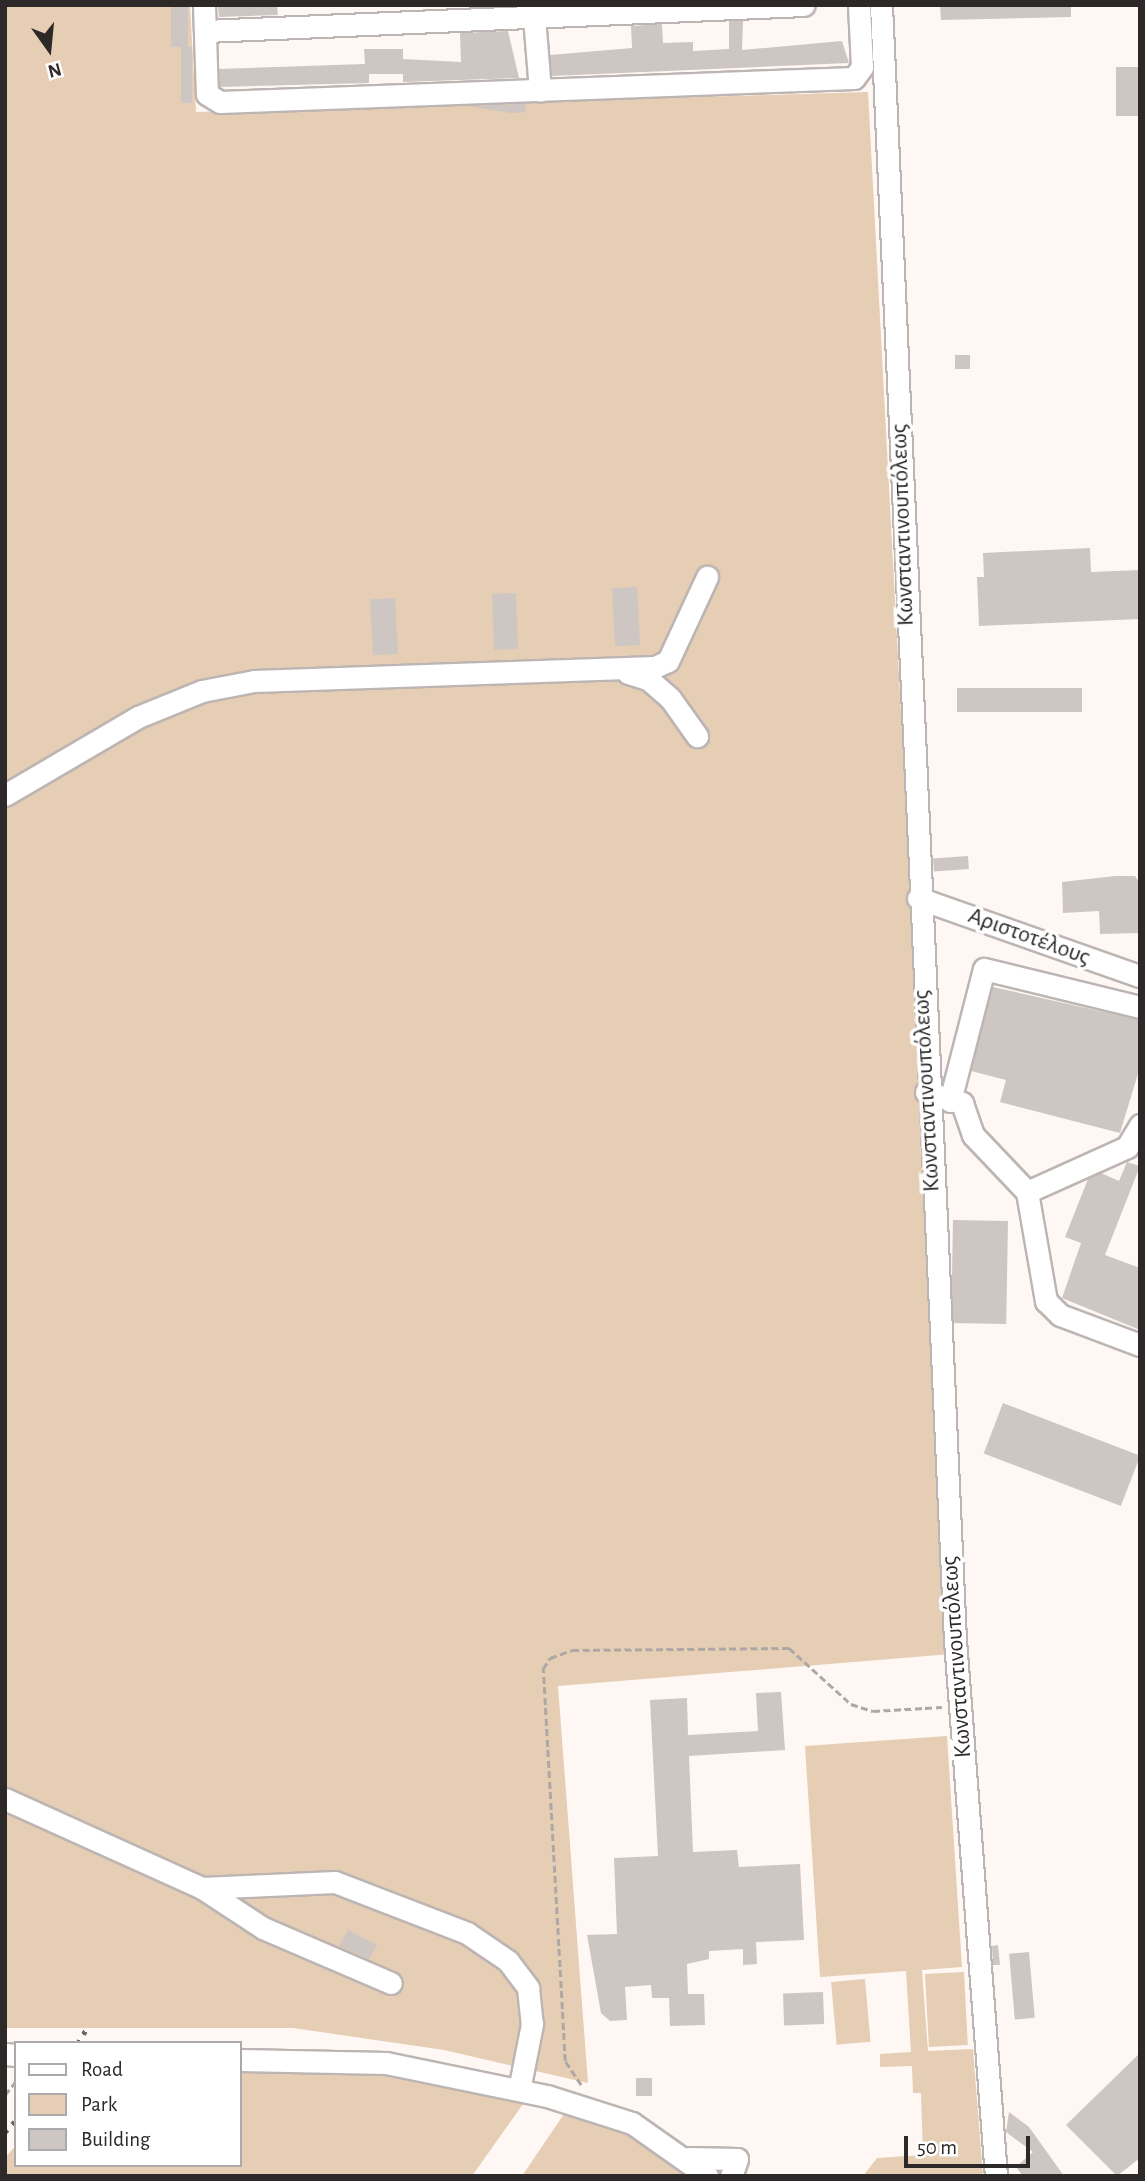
<!DOCTYPE html>
<meta charset="utf-8">
<style>
body{margin:0}
#map{position:relative;width:1145px;height:2181px;overflow:hidden;background:#fff7f4;font-family:"Alegreya Sans",sans-serif}
div>[style]{position:absolute}
[style*='--x']{left:calc(var(--x)*1px);top:calc(var(--y)*1px);width:calc(var(--w)*1px);rotate:calc(var(--a)*1deg)}
.green>*{inset:0;background:#e5ceb3;transform-origin:0 0}
.building>*{inset:0;background:#cdc6c2;transform-origin:0 0}
.path>*{height:2.5px;margin-top:-1.25px;transform-origin:0;background:repeating-linear-gradient(90deg,#aea8a5 0 7px,transparent 0 10.5px)}
.roads{filter:drop-shadow(2px 0 #bdb5b3) drop-shadow(-2px 0 #bdb5b3) drop-shadow(0 2px #bdb5b3) drop-shadow(0 -2px #bdb5b3)}
.minor>*{height:21px;margin:-10.5px;padding:0 10.5px;transform-origin:10.5px;border-radius:10.5px;background:#fff}
.rail>*{height:5px;margin-top:-2.5px;transform-origin:0;background:repeating-linear-gradient(90deg,#6a6664 0 3.5px,transparent 0 10.5px)}
span{translate:-50% -50%;white-space:nowrap;text-align:center;line-height:1.15;-webkit-text-stroke:7px #fff;paint-order:stroke}
.street-label{font-size:24px;color:#2c2928}
.frame{position:absolute;inset:0;border:7px solid #2c2928;pointer-events:none}
.legend{position:absolute;left:14px;top:2041px;width:228px;height:126px;box-sizing:border-box;background:#fff;border:2px solid #aba9a9;margin:0;padding:9px 12px;list-style:none;font-size:21px;color:#2c2928}
.legend li{display:flex;align-items:center;gap:14px;height:35px}
.legend b{width:35px;border:2px solid #aba9a9}
.north{position:absolute;left:14px;top:14px;width:70px;height:70px;-webkit-text-stroke:5px #fff;paint-order:stroke;rotate:165deg;font-size:19px;font-weight:700;line-height:28px;text-align:center;color:#2c2928}
.north::after{content:'';display:block;margin:auto;width:24px;height:32px;background:#2c2928;clip-path:polygon(50% 0,100% 100%,50% 72%,0 100%)}
.scale{position:absolute;left:904px;top:2136px;width:126px;height:32px;box-sizing:border-box;border:4px solid #2c2928;border-top:0;padding-left:9px;font-size:21px;line-height:24px;white-space:nowrap;color:#2c2928;-webkit-text-stroke:5px #fff;paint-order:stroke}
</style>
<div id="map">
<div class="green">
<i style="clip-path:polygon(5px 5px,190px 5px,196px 112px,868px 92px,951px 1654px,558px 1686px,588px 2083px,444px 2050px,293px 2028px,5px 2028px)"></i>
<i style="clip-path:polygon(947px 1736px,962px 1967px,922px 1970px,928px 2051px,973px 2049px,983px 2176px,863px 2176px,877px 2158px,923px 2155px,921px 2093px,913px 2093px,912px 2066px,880px 2067px,880px 2054px,911px 2052px,906px 1971px,820px 1977px,805px 1746px)"></i>
<i style="left:964px;top:1972px;width:73px;height:39px;rotate:87deg"></i>
<i style="left:865px;top:1979px;width:63px;height:34px;rotate:85deg"></i>
<i style="clip-path:polygon(240px 2067px,351px 2068px,523px 2104px,472px 2176px,5px 2176px,5px 2158px,16px 2145px,16px 2165px,240px 2165px)"></i>
<i style="clip-path:polygon(566px 2111px,644px 2140px,687px 2176px,522px 2176px)"></i>
</div>
<div class="building">
<i style="left:171px;top:5px;width:17px;height:42px"></i>
<i style="clip-path:polygon(218px 5px,277px 5px,278px 15px,219px 17px)"></i>
<i style="clip-path:polygon(940px 5px,1071px 5px,1071px 17px,941px 20px)"></i>
<i style="clip-path:polygon(729px 21px,743px 21px,742px 50px,842px 41px,849px 63px,552px 76px,550px 55px,632px 48px,631px 26px,662px 24px,663px 43px,693px 42px,693px 51px,729px 49px)"></i>
<i style="clip-path:polygon(508px 31px,519px 78px,403px 82px,403px 74px,369px 74px,369px 83px,220px 87px,219px 69px,365px 64px,364px 49px,403px 49px,403px 59px,461px 62px,460px 33px)"></i>
<i style="left:181px;top:47px;width:11px;height:56px"></i>
<i style="left:1140px;top:67px;width:49px;height:24px;rotate:90deg"></i>
<i style="clip-path:polygon(525px 104px,526px 112px,511px 113px,468px 106px)"></i>
<i style="left:955px;top:355px;width:15px;height:14px"></i>
<i style="clip-path:polygon(1090px 548px,1091px 572px,1140px 570px,1140px 619px,979px 626px,977px 577px,984px 577px,983px 553px)"></i>
<i style="left:637px;top:587px;width:58px;height:25px;rotate:87deg"></i>
<i style="left:516px;top:593px;width:56px;height:24px;rotate:88deg"></i>
<i style="left:395px;top:598px;width:56px;height:25px;rotate:87deg"></i>
<i style="left:1082px;top:688px;width:24px;height:125px;rotate:90deg"></i>
<i style="left:968px;top:856px;width:13px;height:35px;rotate:86deg"></i>
<i style="clip-path:polygon(1115px 876px,1135px 876px,1140px 884px,1140px 933px,1100px 934px,1099px 911px,1063px 913px,1062px 882px)"></i>
<i style="clip-path:polygon(993px 987px,1140px 1020px,1140px 1067px,1120px 1133px,1000px 1102px,1006px 1080px,971px 1071px)"></i>
<i style="clip-path:polygon(1127px 1162px,1140px 1166px,1105px 1255px,1140px 1268px,1140px 1330px,1062px 1298px,1081px 1243px,1065px 1237px,1088px 1179px,1101px 1173px,1119px 1181px)"></i>
<i style="left:953px;top:1220px;width:55px;height:103px;rotate:1deg"></i>
<i style="left:1003px;top:1403px;width:147px;height:54px;rotate:21deg"></i>
<i style="clip-path:polygon(781px 1692px,785px 1750px,689px 1756px,693px 1852px,737px 1850px,739px 1867px,800px 1864px,804px 1940px,756px 1942px,757px 1964px,743px 1965px,743px 1949px,709px 1951px,709px 1959px,687px 1964px,688px 1994px,704px 1994px,705px 2025px,670px 2026px,669px 1998px,652px 1998px,651px 1985px,625px 1987px,627px 2020px,610px 2021px,601px 2013px,587px 1935px,617px 1934px,614px 1858px,658px 1856px,650px 1700px,687px 1698px,688px 1735px,758px 1731px,756px 1693px)"></i>
<i style="clip-path:polygon(348px 1930px,377px 1945px,369px 1959px,339px 1946px)"></i>
<i style="clip-path:polygon(998px 1945px,1000px 1965px,993px 1965px,992px 1946px)"></i>
<i style="left:1029px;top:1952px;width:66px;height:20px;rotate:85deg"></i>
<i style="left:823px;top:1992px;width:32px;height:40px;rotate:88deg"></i>
<i style="clip-path:polygon(1140px 2053px,1140px 2158px,1117px 2176px,1066px 2125px)"></i>
<i style="left:636px;top:2078px;width:16px;height:18px"></i>
<i style="clip-path:polygon(1009px 2112px,1029px 2127px,1064px 2176px,1023px 2176px,1016px 2167px,1033px 2152px,1006px 2132px)"></i>
</div>
<div class="path">
<i style="--x:581;--y:2085;--w:29;--a:-124"></i>
<i style="--x:565;--y:2061;--w:393;--a:-93.2"></i>
<i style="--x:543;--y:1669;--w:13;--a:-58"></i>
<i style="--x:550;--y:1658;--w:23;--a:-20"></i>
<i style="--x:572;--y:1650;--w:217;--a:-0.5"></i>
<i style="--x:789;--y:1648;--w:84;--a:42.1"></i>
<i style="--x:851;--y:1704;--w:23;--a:18"></i>
<i style="--x:873;--y:1711;--w:69;--a:-3.3"></i>
<i style="--x:5;--y:2095;--w:18;--a:-52"></i>
</div>
<div class="roads">
<div class="minor">
<i style="--x:204;--y:5;--w:89;--a:88.1"></i>
<i style="--x:207;--y:94;--w:15;--a:32"></i>
<i style="--x:220;--y:102;--w:634;--a:-2.17"></i>
<i style="--x:854;--y:78;--w:14;--a:-54"></i>
<i style="--x:862;--y:67;--w:62;--a:-92.8"></i>
<i style="--x:533;--y:5;--w:86;--a:85.3"></i>
<i style="--x:881;--y:5;--w:1637;--a:87.41"></i>
<i style="--x:955;--y:1640;--w:538;--a:85.63"></i>
<i style="--x:206;--y:31;--w:598;--a:-2.49"></i>
<i style="--x:628;--y:673;--w:21;--a:17"></i>
<i style="--x:648;--y:679;--w:29;--a:41"></i>
<i style="--x:670;--y:698;--w:47;--a:54.6"></i>
<i style="--x:5;--y:795;--w:154;--a:-30.4"></i>
<i style="--x:138;--y:717;--w:69;--a:-22.1"></i>
<i style="--x:202;--y:691;--w:53;--a:-10.9"></i>
<i style="--x:254;--y:681;--w:401;--a:-2"></i>
<i style="--x:655;--y:667;--w:14;--a:-25"></i>
<i style="--x:668;--y:661;--w:93;--a:-65.1"></i>
<i style="--x:918;--y:898;--w:235;--a:19.4"></i>
<i style="--x:926;--y:1092;--w:38;--a:17"></i>
<i style="--x:962;--y:1103;--w:34;--a:71"></i>
<i style="--x:973;--y:1135;--w:79;--a:46.5"></i>
<i style="--x:1027;--y:1192;--w:111;--a:80.1"></i>
<i style="--x:1046;--y:1301;--w:20;--a:45"></i>
<i style="--x:1060;--y:1315;--w:85;--a:20.6"></i>
<i style="--x:950;--y:1101;--w:136;--a:-75.6"></i>
<i style="--x:984;--y:969;--w:161;--a:13.7"></i>
<i style="--x:1027;--y:1192;--w:110;--a:-24.2"></i>
<i style="--x:1127;--y:1147;--w:26;--a:-59"></i>
<i style="--x:5;--y:1799;--w:216;--a:24.3"></i>
<i style="--x:202;--y:1888;--w:133;--a:-2.6"></i>
<i style="--x:335;--y:1882;--w:142;--a:21.1"></i>
<i style="--x:467;--y:1933;--w:50;--a:34.3"></i>
<i style="--x:508;--y:1961;--w:34;--a:53"></i>
<i style="--x:528;--y:1988;--w:36;--a:84"></i>
<i style="--x:532;--y:2024;--w:67;--a:101.1"></i>
<i style="--x:202;--y:1888;--w:73;--a:33.3"></i>
<i style="--x:263;--y:1928;--w:139;--a:23.3"></i>
<i style="--x:5;--y:2054;--w:11;--a:5"></i>
<i style="--x:240;--y:2060;--w:146;--a:1.2"></i>
<i style="--x:386;--y:2063;--w:164;--a:11.6"></i>
<i style="--x:547;--y:2096;--w:89;--a:17.6"></i>
<i style="--x:632;--y:2123;--w:92;--a:35.2"></i>
<i style="--x:688;--y:2158;--w:49;--a:1.2"></i>
<i style="--x:737;--y:2159;--w:18;--a:109"></i>
</div>
</div>
<div class="rail">
<i style="--x:78;--y:2043;--w:17;--a:-59"></i>
<i style="--x:5;--y:2132;--w:16;--a:-47"></i>
</div>
<div class="street-label">
<span style="left:903px;top:525px;rotate:-92deg">Κωνσταντινουπόλεως</span>
<span style="left:1029px;top:937px;rotate:20deg">Αριστοτέλους</span>
<span style="left:927px;top:1091px;rotate:-93deg">Κωνσταντινουπόλεως</span>
<span style="left:957px;top:1657px;rotate:-94deg">Κωνσταντινουπόλεως</span>
</div>
<div class="frame"></div>
<ul class="legend">
<li><b style="height:9px;background:#fff"></b>Road</li>
<li><b style="height:19px;background:#e5ceb3"></b>Park</li>
<li><b style="height:19px;background:#cdc6c2"></b>Building</li>
</ul>
<div class="north">N</div>
<div class="scale">50 m</div>
</div>
